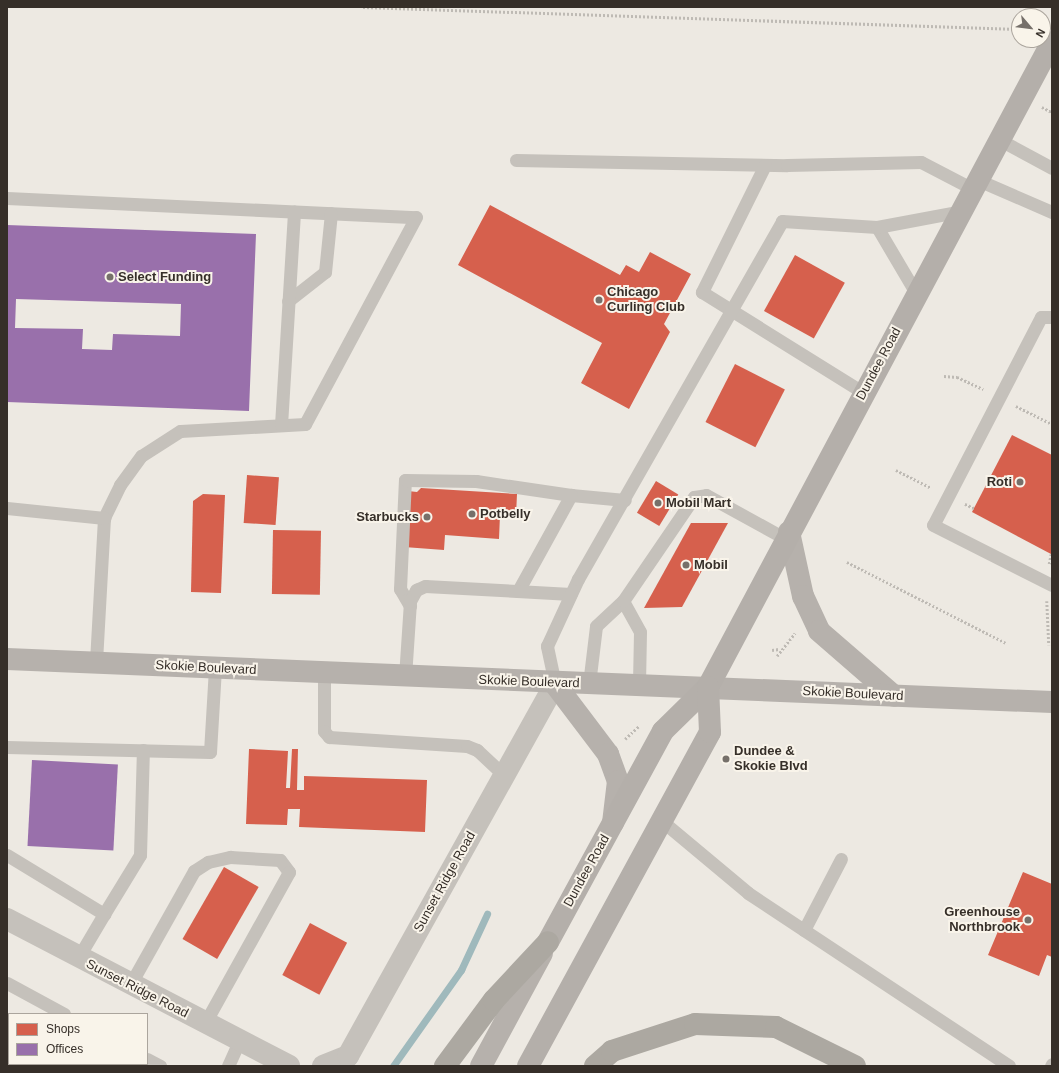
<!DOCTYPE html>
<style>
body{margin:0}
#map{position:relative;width:1059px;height:1073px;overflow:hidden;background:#ede9e2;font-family:Helvetica,sans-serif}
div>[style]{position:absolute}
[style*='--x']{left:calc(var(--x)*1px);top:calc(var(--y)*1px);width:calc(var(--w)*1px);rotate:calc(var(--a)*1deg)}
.shops>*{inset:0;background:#d6604d;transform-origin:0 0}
.offices>*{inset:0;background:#9970ab;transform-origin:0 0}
.stream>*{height:7px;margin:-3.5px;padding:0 3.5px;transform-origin:3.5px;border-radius:3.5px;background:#9fb9bc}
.path>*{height:2.5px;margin-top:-1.25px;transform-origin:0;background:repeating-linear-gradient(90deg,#bebab4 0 2px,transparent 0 4px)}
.service>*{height:13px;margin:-6.5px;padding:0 6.5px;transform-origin:6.5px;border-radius:6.5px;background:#c5c1bb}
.minor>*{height:22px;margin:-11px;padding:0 11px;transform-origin:11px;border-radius:11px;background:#c5c1bb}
.secondary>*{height:22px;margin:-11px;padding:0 11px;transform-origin:11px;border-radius:11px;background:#b6b1ac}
.primary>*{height:22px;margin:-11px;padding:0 11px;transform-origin:11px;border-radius:11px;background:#b4afaa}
.motorway>*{height:22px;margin:-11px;padding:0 11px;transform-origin:11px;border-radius:11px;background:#aca8a1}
.dots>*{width:11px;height:11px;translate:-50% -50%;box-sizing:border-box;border:2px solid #f9f4ea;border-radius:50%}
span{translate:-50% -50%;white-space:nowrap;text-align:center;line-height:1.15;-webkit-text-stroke:4px #f9f4ea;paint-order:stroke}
.poi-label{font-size:13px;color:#362f29;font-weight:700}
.left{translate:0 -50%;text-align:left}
.right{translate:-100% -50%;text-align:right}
.street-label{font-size:13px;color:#362f29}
.frame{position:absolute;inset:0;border:8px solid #362f29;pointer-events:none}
.legend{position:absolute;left:8px;top:1013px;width:140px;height:52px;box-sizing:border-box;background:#f9f4ea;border:1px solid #aba59d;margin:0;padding:5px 7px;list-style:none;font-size:12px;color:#362f29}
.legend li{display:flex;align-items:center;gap:8px;height:20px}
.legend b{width:20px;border:1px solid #aba59d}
.north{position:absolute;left:1011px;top:8px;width:40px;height:40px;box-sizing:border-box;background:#f9f4ea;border:1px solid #aba59d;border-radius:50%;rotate:118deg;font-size:11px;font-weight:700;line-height:16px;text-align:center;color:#362f29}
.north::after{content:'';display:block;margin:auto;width:14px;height:18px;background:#76706a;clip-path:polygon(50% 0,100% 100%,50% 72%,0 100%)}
</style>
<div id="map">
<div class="shops">
<i style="clip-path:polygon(490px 205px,620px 275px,626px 265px,639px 272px,650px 252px,691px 274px,664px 324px,670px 332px,629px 409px,581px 383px,602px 343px,458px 265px)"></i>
<i style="left:795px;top:255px;width:57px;height:64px;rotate:29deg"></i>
<i style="left:735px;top:364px;width:56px;height:65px;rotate:27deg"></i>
<i style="clip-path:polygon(1012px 435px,1052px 455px,1051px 554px,972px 512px)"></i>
<i style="left:247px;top:475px;width:32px;height:48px;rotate:4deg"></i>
<i style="left:656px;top:481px;width:26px;height:37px;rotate:31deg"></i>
<i style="clip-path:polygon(421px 488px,517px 494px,516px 516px,500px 515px,499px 539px,445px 535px,444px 550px,404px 547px,408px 491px,417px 492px)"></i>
<i style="clip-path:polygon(203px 494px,225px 495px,221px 593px,191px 592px,193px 501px)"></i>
<i style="clip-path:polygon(691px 523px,728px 523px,682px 607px,644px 608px)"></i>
<i style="left:273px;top:530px;width:48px;height:64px;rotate:1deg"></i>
<i style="clip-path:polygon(249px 749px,288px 751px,286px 788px,290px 788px,292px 749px,298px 749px,297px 790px,304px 790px,304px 776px,427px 780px,425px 832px,299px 827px,300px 809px,288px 809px,287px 825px,246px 824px)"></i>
<i style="left:224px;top:867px;width:40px;height:83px;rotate:30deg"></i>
<i style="clip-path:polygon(1023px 872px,1052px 884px,1052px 957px,1047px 955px,1039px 976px,988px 955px)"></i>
<i style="left:310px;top:923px;width:42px;height:59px;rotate:28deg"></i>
</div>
<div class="offices">
<i style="clip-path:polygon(evenodd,7px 225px,256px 234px,249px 411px,7px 402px,7px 225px,16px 299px,181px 304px,180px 336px,113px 334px,112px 350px,82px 349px,83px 329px,15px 328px,16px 299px)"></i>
<i style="left:32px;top:760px;width:86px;height:86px;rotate:3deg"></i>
</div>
<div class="stream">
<i style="--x:393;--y:1066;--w:118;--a:-54.7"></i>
<i style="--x:461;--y:970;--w:62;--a:-65.1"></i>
</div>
<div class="path">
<i style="--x:363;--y:7;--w:656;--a:1.92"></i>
<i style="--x:1042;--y:107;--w:11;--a:27"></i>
<i style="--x:944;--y:376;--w:13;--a:4"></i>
<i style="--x:957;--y:377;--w:29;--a:25"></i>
<i style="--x:1016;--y:406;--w:40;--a:26.6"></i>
<i style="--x:896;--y:470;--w:39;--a:27"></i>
<i style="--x:965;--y:504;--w:10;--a:24"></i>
<i style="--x:847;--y:562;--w:178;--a:27"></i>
<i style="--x:1049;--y:564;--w:10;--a:-79"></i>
<i style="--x:1047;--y:601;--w:44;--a:87.4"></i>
<i style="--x:772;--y:650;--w:7;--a:-8"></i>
<i style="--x:777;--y:656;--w:29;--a:-52"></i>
<i style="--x:625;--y:739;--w:19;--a:-43"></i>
</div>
<div class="service">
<i style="--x:1000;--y:140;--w:59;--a:28.3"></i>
<i style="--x:516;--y:160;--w:271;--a:1.1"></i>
<i style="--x:787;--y:165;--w:134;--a:-1.3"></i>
<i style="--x:921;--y:162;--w:59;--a:27.4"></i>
<i style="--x:765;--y:165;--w:142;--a:116.4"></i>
<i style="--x:702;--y:292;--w:191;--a:31.9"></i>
<i style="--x:978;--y:180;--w:81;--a:23.4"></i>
<i style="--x:7;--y:198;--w:409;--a:2.7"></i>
<i style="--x:416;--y:217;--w:235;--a:118.2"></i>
<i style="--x:305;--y:424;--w:125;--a:176.8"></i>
<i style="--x:180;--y:431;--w:46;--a:147.3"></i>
<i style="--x:141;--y:456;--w:36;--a:126"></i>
<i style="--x:120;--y:485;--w:37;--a:116"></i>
<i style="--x:104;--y:518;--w:145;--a:93.2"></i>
<i style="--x:877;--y:227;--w:79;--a:59.5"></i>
<i style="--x:288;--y:301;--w:47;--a:-38.1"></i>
<i style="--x:325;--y:272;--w:59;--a:-84.2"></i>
<i style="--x:1052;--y:317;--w:11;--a:180"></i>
<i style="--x:1041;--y:317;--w:234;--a:117.4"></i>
<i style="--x:933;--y:525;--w:133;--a:26.8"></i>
<i style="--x:281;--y:425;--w:214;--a:-86.5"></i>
<i style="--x:7;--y:508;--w:98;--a:5.9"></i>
<i style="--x:518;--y:591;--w:110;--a:-61.1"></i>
<i style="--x:571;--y:495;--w:54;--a:5.3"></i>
<i style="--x:623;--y:601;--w:35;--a:61"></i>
<i style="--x:640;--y:632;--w:53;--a:91.1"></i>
<i style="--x:410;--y:606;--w:20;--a:-120"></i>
<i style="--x:400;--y:589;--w:109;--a:-87.4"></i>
<i style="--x:405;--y:480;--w:71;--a:0.8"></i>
<i style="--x:476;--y:481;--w:96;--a:8.4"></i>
<i style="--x:324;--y:673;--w:58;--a:90"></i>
<i style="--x:324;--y:731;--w:8;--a:50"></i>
<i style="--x:329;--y:737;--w:138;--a:3.7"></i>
<i style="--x:467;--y:746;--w:11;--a:22"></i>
<i style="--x:477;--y:750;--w:38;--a:43"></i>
<i style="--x:405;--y:677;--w:76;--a:-86.2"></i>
<i style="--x:410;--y:601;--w:13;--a:-61"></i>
<i style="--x:416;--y:590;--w:10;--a:-24"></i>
<i style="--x:425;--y:586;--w:146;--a:3.1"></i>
<i style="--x:555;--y:684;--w:39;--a:-102"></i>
<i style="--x:547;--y:646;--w:74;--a:-65.2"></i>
<i style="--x:578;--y:579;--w:412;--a:-60.3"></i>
<i style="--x:782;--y:221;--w:95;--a:3.6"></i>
<i style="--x:877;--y:227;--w:86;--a:-10.7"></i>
<i style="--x:589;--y:684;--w:58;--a:-83.1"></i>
<i style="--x:596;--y:626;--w:37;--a:-43"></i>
<i style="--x:623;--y:601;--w:126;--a:-55.7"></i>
<i style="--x:694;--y:497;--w:12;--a:-9"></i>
<i style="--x:706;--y:495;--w:91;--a:28.8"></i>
<i style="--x:7;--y:747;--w:203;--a:1.4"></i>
<i style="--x:210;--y:752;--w:84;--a:-86.6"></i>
<i style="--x:662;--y:821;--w:112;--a:39.9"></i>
<i style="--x:748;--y:893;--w:313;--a:33.5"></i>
<i style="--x:7;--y:855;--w:114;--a:31.3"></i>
<i style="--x:104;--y:914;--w:69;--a:-58.6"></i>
<i style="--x:140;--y:855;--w:105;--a:-88.4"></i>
<i style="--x:804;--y:930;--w:80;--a:-62.5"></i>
<i style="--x:78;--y:958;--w:51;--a:-59.4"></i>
<i style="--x:7;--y:983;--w:65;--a:28.5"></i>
<i style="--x:130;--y:985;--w:131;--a:-60.7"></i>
<i style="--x:194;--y:871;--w:17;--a:-33"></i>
<i style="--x:208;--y:862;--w:23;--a:-13"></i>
<i style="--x:230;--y:857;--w:50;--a:3.4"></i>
<i style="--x:280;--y:860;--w:15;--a:53"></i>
<i style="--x:289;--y:872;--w:173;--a:119.1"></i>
<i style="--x:147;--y:1059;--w:15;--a:28"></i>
<i style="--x:228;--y:1066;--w:27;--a:-66"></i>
<i style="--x:1051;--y:1066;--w:2;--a:-63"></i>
</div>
<div class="minor">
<i style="--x:7;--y:919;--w:318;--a:27.5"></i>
<i style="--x:323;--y:1066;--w:27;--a:-22"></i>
<i style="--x:348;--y:1056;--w:426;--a:-60.9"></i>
</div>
<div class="secondary">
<i style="--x:789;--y:532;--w:66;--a:77.7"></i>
<i style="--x:803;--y:596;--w:38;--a:65"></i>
<i style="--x:819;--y:631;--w:99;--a:40.9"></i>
<i style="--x:7;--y:659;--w:1046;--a:2.36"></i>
<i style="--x:555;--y:684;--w:88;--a:52.9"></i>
<i style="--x:608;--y:754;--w:29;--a:70"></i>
<i style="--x:618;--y:781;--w:42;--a:96.8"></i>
<i style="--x:481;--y:1066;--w:128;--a:-61.6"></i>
</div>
<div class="primary">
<i style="--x:548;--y:942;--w:240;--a:-61.4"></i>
<i style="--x:663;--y:731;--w:63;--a:-44.4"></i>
<i style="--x:708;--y:687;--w:731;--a:-61.93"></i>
<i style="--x:528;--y:1066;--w:380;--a:-61.4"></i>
<i style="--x:710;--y:732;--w:45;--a:-92.5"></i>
</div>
<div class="motorway">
<i style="--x:445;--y:1066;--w:82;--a:-53.4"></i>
<i style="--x:494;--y:1000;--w:79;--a:-47"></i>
<i style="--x:595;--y:1066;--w:23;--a:-41"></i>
<i style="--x:612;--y:1051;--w:87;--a:-18"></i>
<i style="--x:695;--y:1024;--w:81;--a:2.1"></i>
<i style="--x:776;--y:1027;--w:88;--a:26.3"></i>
</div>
<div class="dots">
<i style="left:110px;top:277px;background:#76706a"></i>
<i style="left:599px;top:300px;background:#76706a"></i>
<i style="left:1020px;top:482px;background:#76706a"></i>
<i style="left:658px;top:503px;background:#76706a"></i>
<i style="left:472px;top:514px;background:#76706a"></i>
<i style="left:427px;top:517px;background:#76706a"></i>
<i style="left:686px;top:565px;background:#76706a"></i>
<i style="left:726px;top:759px;background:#76706a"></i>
<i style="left:1028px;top:920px;background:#76706a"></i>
</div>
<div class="poi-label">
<span class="left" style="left:118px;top:277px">Select Funding</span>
<span class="left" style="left:607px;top:300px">Chicago<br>Curling Club</span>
<span class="right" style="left:1012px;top:482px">Roti</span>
<span class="left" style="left:666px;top:503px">Mobil Mart</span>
<span class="left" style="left:480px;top:514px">Potbelly</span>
<span class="right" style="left:419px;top:517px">Starbucks</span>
<span class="left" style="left:694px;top:565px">Mobil</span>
<span class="left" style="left:734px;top:759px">Dundee &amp;<br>Skokie Blvd</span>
<span class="right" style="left:1020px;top:920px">Greenhouse<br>Northbrook</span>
</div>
<div class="street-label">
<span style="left:879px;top:364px;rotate:-62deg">Dundee Road</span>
<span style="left:206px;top:668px;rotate:3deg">Skokie Boulevard</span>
<span style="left:529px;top:682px;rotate:2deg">Skokie Boulevard</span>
<span style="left:853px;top:694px;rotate:3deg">Skokie Boulevard</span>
<span style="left:587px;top:871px;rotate:-61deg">Dundee Road</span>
<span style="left:445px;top:882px;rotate:-61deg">Sunset Ridge Road</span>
<span style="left:137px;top:989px;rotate:27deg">Sunset Ridge Road</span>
</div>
<div class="frame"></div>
<ul class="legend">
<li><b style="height:11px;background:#d6604d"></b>Shops</li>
<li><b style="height:11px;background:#9970ab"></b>Offices</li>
</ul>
<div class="north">N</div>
</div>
